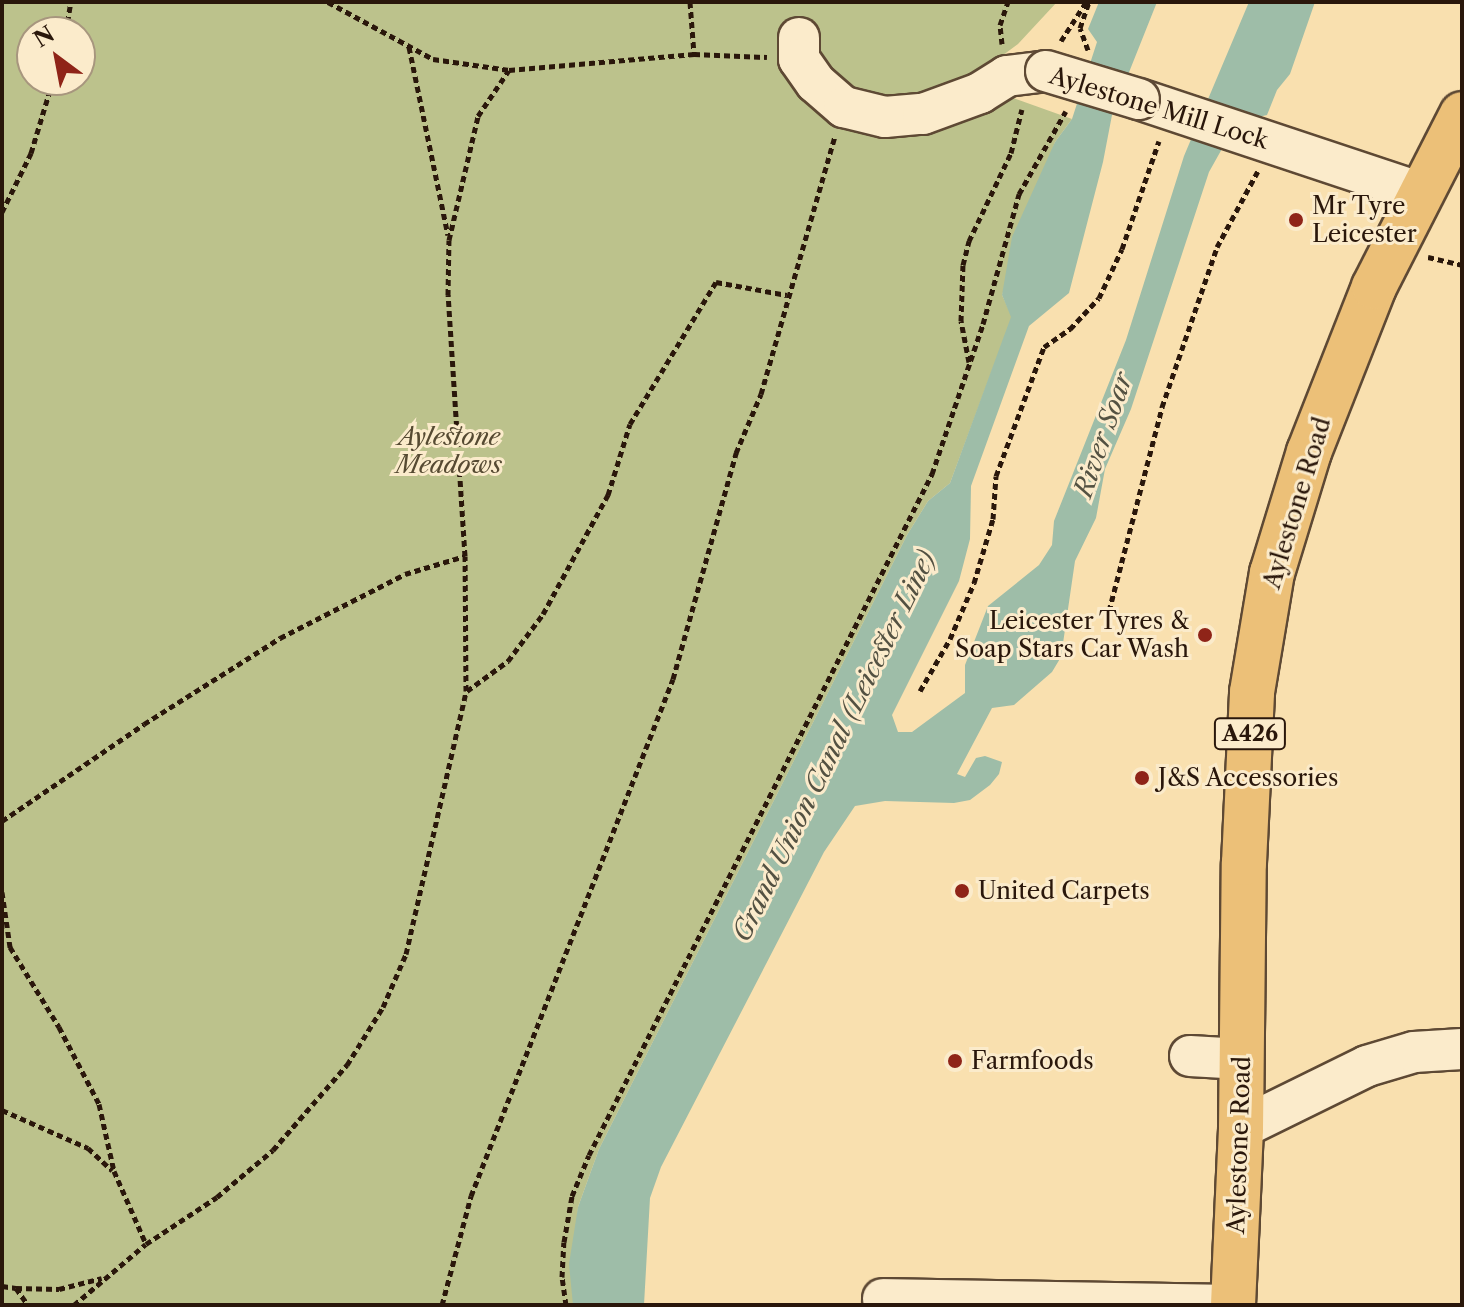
<!DOCTYPE html>
<style>
body{margin:0}
#map{position:relative;width:1464px;height:1307px;overflow:hidden;background:#f9e0af;font-family:"Libre Caslon Text",serif}
div>[style]{position:absolute}
[style*='--x']{left:calc(var(--x)*1px);top:calc(var(--y)*1px);width:calc(var(--w)*1px);rotate:calc(var(--a)*1deg)}
.green>*{inset:0;background:#bcc28c}
.water>*{inset:0;background:#9ebda8}
.path>*{height:5px;margin-top:-2.5px;transform-origin:0;background:repeating-linear-gradient(90deg,#2a170b 0 6px,transparent 0 10px)}
.roads{filter:drop-shadow(2px 0 #5e4934) drop-shadow(-2px 0 #5e4934) drop-shadow(0 2px #5e4934) drop-shadow(0 -2px #5e4934)}
.minor>*{height:40px;margin:-20px;padding:0 20px;transform-origin:20px;border-radius:20px;background:#fbebcb}
.major>*{height:44px;margin:-22px;padding:0 22px;transform-origin:22px;border-radius:22px;background:#ecc078}
.bridges{filter:drop-shadow(2px 0 #5e4934) drop-shadow(-2px 0 #5e4934) drop-shadow(0 2px #5e4934) drop-shadow(0 -2px #5e4934)}
.minor-bridge>*{height:40px;margin:-20px;padding:0 20px;transform-origin:20px;border-radius:20px;background:#fbebcb}
.dots>*{width:22px;height:22px;translate:-50% -50%;box-sizing:border-box;border:4px solid #fbebcb;border-radius:50%}
span{translate:-50% -50%;white-space:nowrap;text-align:center;line-height:1.15;-webkit-text-stroke:6px #fbebcb;paint-order:stroke}
.shield-label span{padding:2px 6px;background:#fbebcb;border:2px solid;border-radius:6px;-webkit-text-stroke-width:0}
.shield-label{font-size:22px;color:#2a170b;font-weight:700}
.street-label{font-size:24px;color:#2a170b}
.poi-label{font-size:24px;color:#2a170b}
.left{translate:0 -50%;text-align:left}
.right{translate:-100% -50%;text-align:right}
.park-label{font-size:24px;color:#564a32;font-style:italic}
.water-label{font-size:26px;color:#535142;font-style:italic}
.frame{position:absolute;inset:0;border:4px solid #2a170b;pointer-events:none}
.north{position:absolute;left:16px;top:16px;width:80px;height:80px;box-sizing:border-box;background:#fbebcb;border:2px solid #a7967e;border-radius:50%;rotate:328deg;font-size:22px;font-weight:700;line-height:32px;text-align:center;color:#2a170b}
.north::after{content:'';display:block;margin:auto;width:28px;height:36px;background:#8f2418;clip-path:polygon(50% 0,100% 100%,50% 72%,0 100%)}
</style>
<div id="map">
<div class="green">
<i style="clip-path:polygon(evenodd,2px 2px,1057px 2px,1018px 44px,995px 61px,1005px 95px,1072px 119px,1055px 142px,1002px 295px,1012px 317px,950px 483px,928px 501px,907px 535px,599px 1149px,578px 1207px,573px 1305px,2px 1305px,2px 2px,32px 32px,80px 32px,80px 80px,32px 80px,32px 32px)"></i>
</div>
<div class="water">
<i style="clip-path:polygon(1099px 2px,1157px 2px,1112px 115px,1103px 162px,1069px 293px,1029px 326px,971px 486px,970px 539px,959px 581px,892px 715px,898px 732px,912px 732px,965px 693px,965px 665px,988px 606px,1039px 565px,1052px 545px,1054px 521px,1126px 340px,1184px 156px,1249px 2px,1315px 2px,1290px 74px,1277px 90px,1267px 115px,1237px 122px,1209px 172px,1131px 409px,1105px 469px,1096px 518px,1075px 561px,1061px 657px,1052px 672px,1014px 705px,992px 708px,957px 774px,965px 777px,976px 758px,985px 756px,1002px 762px,999px 774px,990px 785px,970px 800px,954px 803px,885px 801px,855px 806px,824px 852px,661px 1167px,650px 1198px,644px 1305px,573px 1305px,569px 1264px,578px 1207px,599px 1149px,907px 535px,928px 501px,950px 483px,1011px 317px,1002px 295px,1012px 237px,1055px 142px,1072px 119px,1097px 42px,1088px 29px)"></i>
</div>
<div class="path">
<i style="--x:328;--y:2;--w:119;--a:28.5"></i>
<i style="--x:433;--y:59;--w:77;--a:8.2"></i>
<i style="--x:509;--y:70;--w:186;--a:-4.9"></i>
<i style="--x:694;--y:54;--w:73;--a:2.4"></i>
<i style="--x:690;--y:2;--w:52;--a:85.6"></i>
<i style="--x:66;--y:32;--w:30;--a:-81"></i>
<i style="--x:1061;--y:41;--w:46;--a:-57.3"></i>
<i style="--x:1002;--y:44;--w:19;--a:-96"></i>
<i style="--x:1000;--y:25;--w:24;--a:-71"></i>
<i style="--x:409;--y:47;--w:192;--a:78.3"></i>
<i style="--x:1088;--y:50;--w:23;--a:-110"></i>
<i style="--x:1080;--y:28;--w:28;--a:-71"></i>
<i style="--x:2;--y:212;--w:66;--a:-63.8"></i>
<i style="--x:31;--y:153;--w:76;--a:-73.2"></i>
<i style="--x:1428;--y:257;--w:35;--a:13"></i>
<i style="--x:969;--y:362;--w:42;--a:-101"></i>
<i style="--x:961;--y:321;--w:56;--a:-88"></i>
<i style="--x:963;--y:265;--w:25;--a:-76"></i>
<i style="--x:969;--y:241;--w:98;--a:-64.5"></i>
<i style="--x:1011;--y:153;--w:45;--a:-76"></i>
<i style="--x:1109;--y:611;--w:211;--a:-75.4"></i>
<i style="--x:1162;--y:407;--w:169;--a:-71"></i>
<i style="--x:1217;--y:247;--w:86;--a:-61.7"></i>
<i style="--x:467;--y:691;--w:51;--a:-36.2"></i>
<i style="--x:508;--y:661;--w:59;--a:-53.3"></i>
<i style="--x:543;--y:614;--w:136;--a:-61.4"></i>
<i style="--x:608;--y:495;--w:74;--a:-72.8"></i>
<i style="--x:630;--y:424;--w:166;--a:-58.8"></i>
<i style="--x:716;--y:282;--w:72;--a:10.4"></i>
<i style="--x:920;--y:691;--w:60;--a:-60"></i>
<i style="--x:950;--y:639;--w:61;--a:-66.8"></i>
<i style="--x:974;--y:583;--w:67;--a:-73.5"></i>
<i style="--x:993;--y:519;--w:43;--a:-86"></i>
<i style="--x:996;--y:476;--w:138;--a:-69.6"></i>
<i style="--x:1044;--y:347;--w:32;--a:-35"></i>
<i style="--x:1070;--y:329;--w:42;--a:-46.9"></i>
<i style="--x:1099;--y:298;--w:54;--a:-64.9"></i>
<i style="--x:1122;--y:249;--w:114;--a:-71.1"></i>
<i style="--x:2;--y:821;--w:172;--a:-34.3"></i>
<i style="--x:144;--y:724;--w:161;--a:-32.3"></i>
<i style="--x:280;--y:638;--w:140;--a:-27.1"></i>
<i style="--x:405;--y:574;--w:63;--a:-16.7"></i>
<i style="--x:2;--y:892;--w:56;--a:81.7"></i>
<i style="--x:10;--y:947;--w:94;--a:58.5"></i>
<i style="--x:59;--y:1027;--w:87;--a:62.5"></i>
<i style="--x:99;--y:1104;--w:69;--a:77.4"></i>
<i style="--x:114;--y:1171;--w:80;--a:66.3"></i>
<i style="--x:2;--y:1110;--w:94;--a:23.8"></i>
<i style="--x:88;--y:1148;--w:33;--a:43"></i>
<i style="--x:2;--y:1286;--w:14;--a:8"></i>
<i style="--x:16;--y:1288;--w:21;--a:55"></i>
<i style="--x:16;--y:1288;--w:43;--a:1.3"></i>
<i style="--x:59;--y:1289;--w:44;--a:-14.3"></i>
<i style="--x:74;--y:1305;--w:94;--a:-40.3"></i>
<i style="--x:146;--y:1244;--w:85;--a:-33.5"></i>
<i style="--x:217;--y:1197;--w:73;--a:-40"></i>
<i style="--x:273;--y:1150;--w:113;--a:-49"></i>
<i style="--x:347;--y:1065;--w:68;--a:-58.2"></i>
<i style="--x:383;--y:1007;--w:58;--a:-66.5"></i>
<i style="--x:406;--y:954;--w:270;--a:-77.1"></i>
<i style="--x:466;--y:691;--w:135;--a:-90.4"></i>
<i style="--x:465;--y:556;--w:262;--a:-93.7"></i>
<i style="--x:448;--y:295;--w:55;--a:-89"></i>
<i style="--x:449;--y:240;--w:127;--a:-76.8"></i>
<i style="--x:478;--y:116;--w:55;--a:-56"></i>
<i style="--x:442;--y:1305;--w:113;--a:-75.1"></i>
<i style="--x:471;--y:1196;--w:555;--a:-68.66"></i>
<i style="--x:673;--y:679;--w:235;--a:-74.4"></i>
<i style="--x:736;--y:453;--w:64;--a:-67"></i>
<i style="--x:761;--y:394;--w:268;--a:-74"></i>
<i style="--x:566;--y:1305;--w:28;--a:-98"></i>
<i style="--x:562;--y:1277;--w:35;--a:-87"></i>
<i style="--x:564;--y:1242;--w:47;--a:-80.1"></i>
<i style="--x:572;--y:1196;--w:44;--a:-67.5"></i>
<i style="--x:589;--y:1155;--w:763;--a:-63.27"></i>
<i style="--x:932;--y:474;--w:158;--a:-71.2"></i>
<i style="--x:983;--y:324;--w:135;--a:-74.5"></i>
<i style="--x:1019;--y:194;--w:95;--a:-60.5"></i>
</div>
<div class="roads">
<div class="minor">
<i style="--x:799;--y:38;--w:21;--a:90"></i>
<i style="--x:799;--y:59;--w:29;--a:55"></i>
<i style="--x:816;--y:83;--w:37;--a:41"></i>
<i style="--x:844;--y:107;--w:42;--a:13.7"></i>
<i style="--x:885;--y:117;--w:38;--a:-5"></i>
<i style="--x:923;--y:114;--w:61;--a:-20.2"></i>
<i style="--x:980;--y:93;--w:32;--a:-32"></i>
<i style="--x:1007;--y:76;--w:39;--a:-7"></i>
<i style="--x:1139;--y:99;--w:295;--a:18.4"></i>
<i style="--x:1190;--y:1056;--w:52;--a:3.3"></i>
<i style="--x:1241;--y:1128;--w:140;--a:-26.2"></i>
<i style="--x:1367;--y:1066;--w:49;--a:-16.6"></i>
<i style="--x:1414;--y:1052;--w:48;--a:-3.6"></i>
<i style="--x:883;--y:1299;--w:345;--a:1"></i>
</div>
<div class="major">
<i style="--x:1233;--y:1305;--w:177;--a:-87.4"></i>
<i style="--x:1241;--y:1128;--w:265;--a:-89.4"></i>
<i style="--x:1244;--y:863;--w:171;--a:-87.3"></i>
<i style="--x:1252;--y:692;--w:121;--a:-80.5"></i>
<i style="--x:1272;--y:573;--w:127;--a:-73"></i>
<i style="--x:1309;--y:452;--w:177;--a:-68.5"></i>
<i style="--x:1374;--y:287;--w:194;--a:-63"></i>
</div>
</div>
<div class="bridges">
<div class="minor-bridge">
<i style="--x:1046;--y:71;--w:97;--a:16.8"></i>
</div>
</div>
<div class="dots">
<i style="left:1296px;top:220px;background:#8f2418"></i>
<i style="left:1205px;top:635px;background:#8f2418"></i>
<i style="left:1142px;top:778px;background:#8f2418"></i>
<i style="left:962px;top:891px;background:#8f2418"></i>
<i style="left:955px;top:1061px;background:#8f2418"></i>
</div>
<div class="shield-label">
<span style="left:1250px;top:734px">A426</span>
</div>
<div class="street-label">
<span style="left:1159px;top:108px;rotate:17deg">Aylestone Mill Lock</span>
<span style="left:1297px;top:503px;rotate:-73deg">Aylestone Road</span>
<span style="left:1239px;top:1145px;rotate:-88deg">Aylestone Road</span>
</div>
<div class="poi-label">
<span class="left" style="left:1312px;top:220px">Mr Tyre<br>Leicester</span>
<span class="right" style="left:1189px;top:635px">Leicester Tyres &amp;<br>Soap Stars Car Wash</span>
<span class="left" style="left:1158px;top:778px">J&amp;S Accessories</span>
<span class="left" style="left:978px;top:891px">United Carpets</span>
<span class="left" style="left:971px;top:1061px">Farmfoods</span>
</div>
<div class="park-label">
<span style="left:449px;top:451px">Aylestone<br>Meadows</span>
</div>
<div class="water-label">
<span style="left:1104px;top:435px;rotate:-71deg">River Soar</span>
<span style="left:835px;top:746px;rotate:-64deg">Grand Union Canal (Leicester Line)</span>
</div>
<div class="frame"></div>
<div class="north">N</div>
</div>
